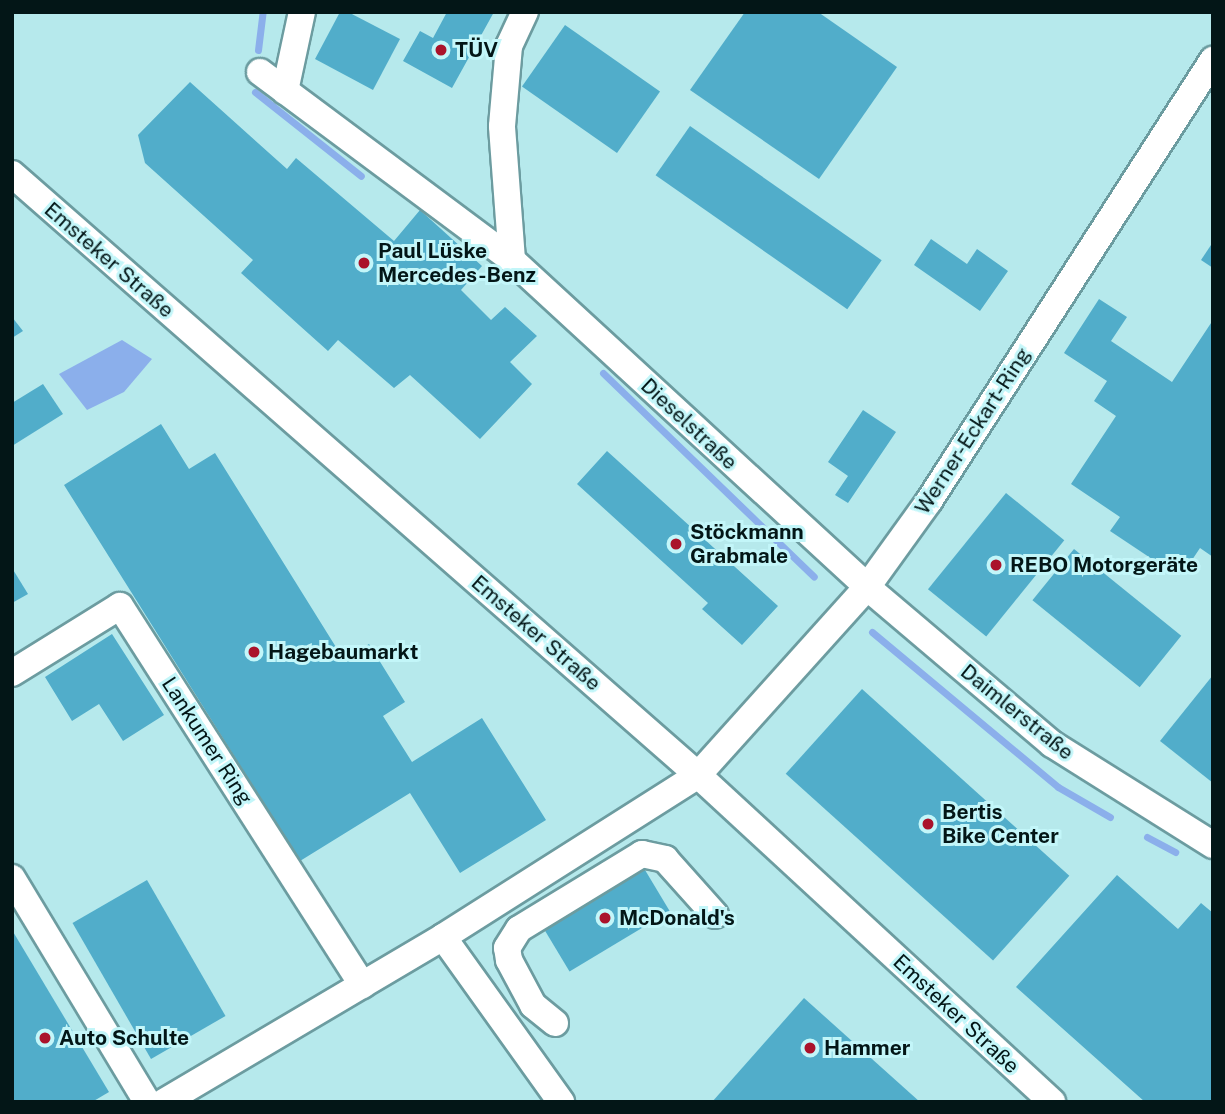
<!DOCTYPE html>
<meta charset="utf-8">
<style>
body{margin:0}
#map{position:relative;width:1225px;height:1114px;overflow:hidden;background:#b6e9ec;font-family:"Public Sans",sans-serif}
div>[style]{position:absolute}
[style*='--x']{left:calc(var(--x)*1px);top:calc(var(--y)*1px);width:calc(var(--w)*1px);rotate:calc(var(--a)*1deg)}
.water>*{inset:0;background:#8bafeb}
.stream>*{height:7px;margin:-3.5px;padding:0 3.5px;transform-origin:3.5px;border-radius:3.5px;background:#8bafeb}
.building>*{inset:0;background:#51adca;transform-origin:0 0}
.roads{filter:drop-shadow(2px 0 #6c9ca0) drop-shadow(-2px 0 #6c9ca0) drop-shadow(0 2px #6c9ca0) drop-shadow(0 -2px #6c9ca0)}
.minor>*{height:26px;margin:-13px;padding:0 13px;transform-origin:13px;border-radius:13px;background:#fff}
.dots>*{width:19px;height:19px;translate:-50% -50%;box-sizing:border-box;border:4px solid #c3f6f9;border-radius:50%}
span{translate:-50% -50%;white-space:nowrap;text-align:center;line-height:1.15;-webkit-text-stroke:6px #c3f6f9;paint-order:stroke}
.poi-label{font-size:21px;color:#031617;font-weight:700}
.left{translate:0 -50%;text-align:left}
.street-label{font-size:21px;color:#031617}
.frame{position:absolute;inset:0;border:14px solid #031617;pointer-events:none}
</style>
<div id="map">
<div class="water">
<i style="clip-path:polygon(122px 340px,152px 359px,124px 392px,87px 410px,59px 374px)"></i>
</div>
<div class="stream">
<i style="--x:258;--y:50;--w:38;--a:-83"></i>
<i style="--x:255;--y:92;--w:135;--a:38.4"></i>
<i style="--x:603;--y:373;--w:293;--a:44"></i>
<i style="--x:872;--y:632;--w:242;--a:39.8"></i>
<i style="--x:1058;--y:787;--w:60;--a:30"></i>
<i style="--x:1147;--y:837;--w:32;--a:28"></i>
</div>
<div class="building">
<i style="clip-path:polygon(340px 12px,348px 12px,400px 39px,373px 90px,315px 59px)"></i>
<i style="clip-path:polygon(447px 12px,494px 12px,452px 88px,403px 61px,420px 31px,433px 38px)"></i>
<i style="clip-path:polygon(745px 12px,818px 12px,897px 67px,819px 179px,690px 90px)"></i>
<i style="left:565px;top:25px;width:116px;height:75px;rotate:35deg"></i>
<i style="clip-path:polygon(190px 82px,287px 169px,296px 158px,394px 241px,420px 210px,482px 266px,461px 290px,491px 320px,505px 307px,537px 336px,510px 362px,532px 384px,480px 439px,410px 375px,394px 388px,338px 340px,328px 351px,241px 273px,253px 260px,145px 163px,138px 135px)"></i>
<i style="left:690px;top:126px;width:234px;height:60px;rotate:35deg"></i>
<i style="clip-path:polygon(931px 239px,967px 264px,977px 249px,1008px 271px,980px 311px,914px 265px)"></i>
<i style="clip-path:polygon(1213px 242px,1213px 268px,1201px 260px)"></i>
<i style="clip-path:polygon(1099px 299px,1127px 317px,1111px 341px,1172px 382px,1213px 320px,1213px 557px,1200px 548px,1190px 563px,1180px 556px,1170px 571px,1110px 531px,1120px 517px,1071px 484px,1116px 416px,1094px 401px,1107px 381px,1064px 353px)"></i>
<i style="clip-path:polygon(12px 317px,23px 331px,12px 338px)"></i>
<i style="clip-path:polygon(43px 384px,63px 414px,12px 446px,12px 403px)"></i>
<i style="clip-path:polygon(863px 410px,896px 432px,848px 503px,835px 495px,848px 476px,828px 462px)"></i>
<i style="clip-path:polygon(161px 424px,189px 469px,215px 453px,344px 660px,369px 644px,405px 702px,383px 716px,412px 762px,482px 718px,546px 820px,460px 873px,410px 793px,300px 861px,64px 485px)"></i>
<i style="clip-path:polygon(607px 451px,778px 606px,742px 645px,702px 609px,708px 603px,577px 484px)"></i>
<i style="left:1006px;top:493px;width:75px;height:124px;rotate:39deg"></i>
<i style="left:1074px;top:549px;width:138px;height:66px;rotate:39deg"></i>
<i style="clip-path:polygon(12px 568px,28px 594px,12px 603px)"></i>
<i style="clip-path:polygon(112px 634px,164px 715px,123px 741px,99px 704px,72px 721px,45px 677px)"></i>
<i style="clip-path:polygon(1213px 675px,1213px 783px,1160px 741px)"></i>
<i style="left:862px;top:689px;width:279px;height:114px;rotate:42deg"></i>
<i style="left:642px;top:865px;width:54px;height:117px;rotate:59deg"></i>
<i style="clip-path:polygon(1117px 875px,1178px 929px,1201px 903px,1213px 913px,1213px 1102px,1145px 1102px,1016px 987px)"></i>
<i style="left:147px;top:880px;width:157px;height:86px;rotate:60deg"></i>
<i style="clip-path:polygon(12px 930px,109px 1092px,92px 1102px,12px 1102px)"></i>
<i style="clip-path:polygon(804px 998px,920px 1102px,712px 1102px)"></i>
</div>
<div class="roads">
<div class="minor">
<i style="--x:260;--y:72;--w:314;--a:36.7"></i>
<i style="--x:512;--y:260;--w:483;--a:42.6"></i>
<i style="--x:867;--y:587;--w:243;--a:40.3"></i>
<i style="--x:1052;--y:744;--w:190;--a:32.1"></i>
<i style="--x:285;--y:91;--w:81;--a:-77.9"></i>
<i style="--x:12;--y:174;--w:912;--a:41.22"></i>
<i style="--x:698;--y:775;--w:482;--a:42.7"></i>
<i style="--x:512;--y:260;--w:134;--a:-94.3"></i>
<i style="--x:502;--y:126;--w:80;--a:-85"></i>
<i style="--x:509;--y:46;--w:38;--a:-65"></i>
<i style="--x:12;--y:673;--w:127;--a:-31.8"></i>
<i style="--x:120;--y:606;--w:450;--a:57.4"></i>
<i style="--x:12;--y:878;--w:262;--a:58.9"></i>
<i style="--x:443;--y:937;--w:203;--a:54.4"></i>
<i style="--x:555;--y:1023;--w:28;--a:-141"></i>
<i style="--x:533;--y:1005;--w:51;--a:-118.1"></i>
<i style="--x:509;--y:960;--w:12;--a:-99"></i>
<i style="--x:507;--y:948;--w:22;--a:-58"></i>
<i style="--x:519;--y:929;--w:144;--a:-31.4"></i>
<i style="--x:642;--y:854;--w:24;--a:12"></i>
<i style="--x:665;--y:859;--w:75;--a:48.2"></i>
<i style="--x:164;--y:1102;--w:324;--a:-30.6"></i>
<i style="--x:443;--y:937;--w:302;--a:-32.4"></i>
<i style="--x:698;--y:775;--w:253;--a:-48"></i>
<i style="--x:867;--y:587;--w:106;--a:-54.2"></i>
<i style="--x:929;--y:501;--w:525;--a:-57.22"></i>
</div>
</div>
<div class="dots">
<i style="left:441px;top:50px;background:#aa132b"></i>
<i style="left:364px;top:263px;background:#aa132b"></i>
<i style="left:676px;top:544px;background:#aa132b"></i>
<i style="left:996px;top:565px;background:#aa132b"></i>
<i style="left:254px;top:652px;background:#aa132b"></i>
<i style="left:928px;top:824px;background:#aa132b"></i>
<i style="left:605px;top:918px;background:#aa132b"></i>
<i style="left:45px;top:1038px;background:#aa132b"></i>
<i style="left:810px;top:1048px;background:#aa132b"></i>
</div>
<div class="poi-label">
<span class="left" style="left:455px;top:50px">TÜV</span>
<span class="left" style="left:378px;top:263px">Paul Lüske<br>Mercedes-Benz</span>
<span class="left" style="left:690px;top:544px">Stöckmann<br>Grabmale</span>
<span class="left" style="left:1010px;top:565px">REBO Motorgeräte</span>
<span class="left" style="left:268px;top:652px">Hagebaumarkt</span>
<span class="left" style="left:942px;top:824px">Bertis<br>Bike Center</span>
<span class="left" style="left:619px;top:918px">McDonald's</span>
<span class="left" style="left:59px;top:1038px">Auto Schulte</span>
<span class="left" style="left:824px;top:1048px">Hammer</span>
</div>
<div class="street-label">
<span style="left:109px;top:260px;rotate:41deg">Emsteker Straße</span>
<span style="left:689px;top:424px;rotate:43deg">Dieselstraße</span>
<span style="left:973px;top:431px;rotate:-57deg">Werner-Eckart-Ring</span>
<span style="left:536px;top:633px;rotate:41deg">Emsteker Straße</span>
<span style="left:1017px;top:712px;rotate:39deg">Daimlerstraße</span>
<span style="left:207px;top:741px;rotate:57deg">Lankumer Ring</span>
<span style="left:956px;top:1014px;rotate:43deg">Emsteker Straße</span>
</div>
<div class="frame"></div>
</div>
